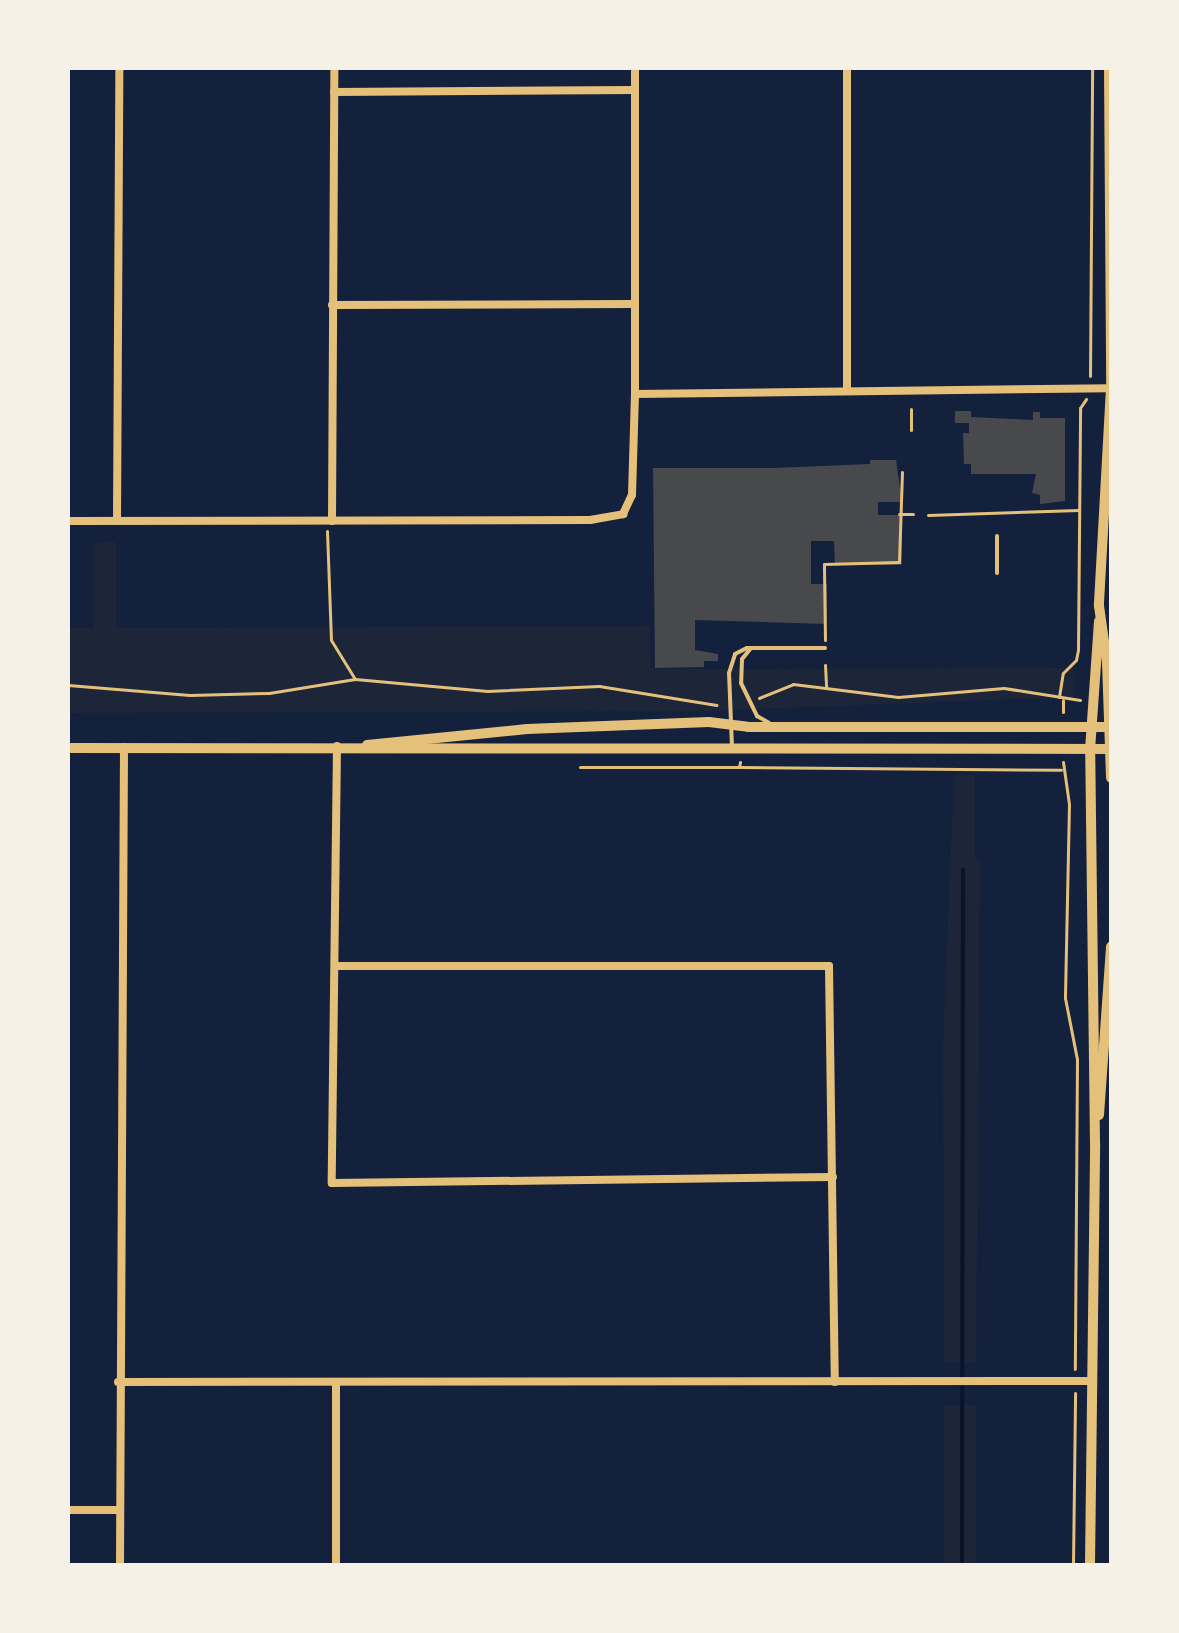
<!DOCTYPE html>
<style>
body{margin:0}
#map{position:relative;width:1179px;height:1633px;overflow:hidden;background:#14213d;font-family:"Playfair Display",serif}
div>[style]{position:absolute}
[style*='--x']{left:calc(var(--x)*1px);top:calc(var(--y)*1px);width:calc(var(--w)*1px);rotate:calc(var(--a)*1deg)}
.green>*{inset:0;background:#1d2539;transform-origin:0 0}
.stream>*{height:4px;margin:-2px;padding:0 2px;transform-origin:2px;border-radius:2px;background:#0b132b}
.building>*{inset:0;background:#48494c}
.path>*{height:3px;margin:-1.5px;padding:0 1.5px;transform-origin:1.5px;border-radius:1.5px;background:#e5c07b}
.service>*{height:4px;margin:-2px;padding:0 2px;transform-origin:2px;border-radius:2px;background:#e5c07b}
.minor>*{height:8px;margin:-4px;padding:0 4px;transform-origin:4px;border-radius:4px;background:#e5c07b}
.tertiary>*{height:10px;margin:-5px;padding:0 5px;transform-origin:5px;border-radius:5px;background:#e5c07b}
span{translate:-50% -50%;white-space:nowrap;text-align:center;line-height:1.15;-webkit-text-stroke:6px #f6f1e7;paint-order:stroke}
.frame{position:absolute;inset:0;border:70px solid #f6f1e7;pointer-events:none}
</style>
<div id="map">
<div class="green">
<i style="clip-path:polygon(116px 542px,116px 628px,650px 626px,651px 669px,1073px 668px,1074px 697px,703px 711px,68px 713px,68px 628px,94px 628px,94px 543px)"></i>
<i style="clip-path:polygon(954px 775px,975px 775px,975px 860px,980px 861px,976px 1362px,944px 1362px,943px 1045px)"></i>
<i style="left:944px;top:1405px;width:32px;height:160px"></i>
</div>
<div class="stream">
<i style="--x:962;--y:1565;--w:695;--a:-89.92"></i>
</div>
<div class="building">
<i style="clip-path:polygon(955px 411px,971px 411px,971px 417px,1033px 420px,1033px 412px,1040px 412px,1040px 418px,1065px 418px,1065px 501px,1040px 504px,1040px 495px,1032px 493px,1036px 474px,971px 474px,971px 464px,964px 464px,963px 433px,969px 433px,969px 423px,955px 423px)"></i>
<i style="clip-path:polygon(870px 460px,896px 460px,902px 502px,878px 502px,878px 515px,902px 515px,902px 565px,835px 565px,834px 541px,811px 541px,811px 584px,827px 584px,827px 624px,695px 620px,695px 650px,718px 654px,718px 661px,704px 661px,704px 667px,655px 668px,653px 468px,775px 468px,870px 464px)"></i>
</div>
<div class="path">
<i style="--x:1090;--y:376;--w:308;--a:-89.6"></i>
<i style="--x:911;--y:409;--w:21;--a:90"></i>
<i style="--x:899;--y:514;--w:14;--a:0"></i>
<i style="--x:928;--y:515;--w:151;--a:-1.9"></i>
<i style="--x:327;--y:531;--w:109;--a:87.9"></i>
<i style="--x:331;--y:640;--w:46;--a:58.4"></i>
<i style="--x:825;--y:640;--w:76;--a:-90.8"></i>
<i style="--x:824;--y:564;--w:75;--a:-1.5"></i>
<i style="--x:899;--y:562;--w:90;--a:-88.1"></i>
<i style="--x:825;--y:665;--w:22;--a:87"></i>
<i style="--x:68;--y:685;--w:122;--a:4.7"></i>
<i style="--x:190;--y:695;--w:79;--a:-1.5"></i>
<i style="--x:269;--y:693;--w:87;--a:-9.2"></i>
<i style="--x:355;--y:679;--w:133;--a:5.2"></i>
<i style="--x:487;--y:691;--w:112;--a:-2.6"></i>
<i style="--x:599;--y:686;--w:119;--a:9.2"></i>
<i style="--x:1059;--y:697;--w:24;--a:-81"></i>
<i style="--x:1063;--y:673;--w:18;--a:-45"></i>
<i style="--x:1076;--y:660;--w:10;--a:-79"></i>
<i style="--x:1078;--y:650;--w:242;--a:-89.5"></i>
<i style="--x:1080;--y:408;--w:11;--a:-56"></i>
<i style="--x:759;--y:698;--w:37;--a:-22"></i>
<i style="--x:793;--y:684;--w:106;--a:7.1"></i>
<i style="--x:898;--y:697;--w:106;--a:-4.9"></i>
<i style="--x:1004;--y:688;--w:77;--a:9"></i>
<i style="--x:1063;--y:712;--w:12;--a:-90"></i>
<i style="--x:740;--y:762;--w:5;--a:101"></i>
<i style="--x:739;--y:767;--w:322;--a:0.5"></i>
<i style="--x:1063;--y:762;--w:42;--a:81.9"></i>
<i style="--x:1069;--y:804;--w:194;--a:91.2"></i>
<i style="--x:1065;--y:998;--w:62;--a:78.9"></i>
<i style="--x:1077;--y:1059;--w:310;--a:90.4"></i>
<i style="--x:580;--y:767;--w:159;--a:0"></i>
<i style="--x:1073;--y:1565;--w:172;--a:-89.3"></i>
</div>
<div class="service">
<i style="--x:997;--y:573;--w:37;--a:-90"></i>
<i style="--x:751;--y:648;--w:14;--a:129"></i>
<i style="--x:742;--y:659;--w:24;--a:92"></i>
<i style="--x:741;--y:683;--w:37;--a:64"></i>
<i style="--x:757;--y:716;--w:14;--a:30"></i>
<i style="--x:732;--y:747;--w:74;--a:-92.3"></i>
<i style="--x:729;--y:673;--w:20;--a:-72"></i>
<i style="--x:735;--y:654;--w:13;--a:-27"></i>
<i style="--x:747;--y:648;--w:78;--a:0"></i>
</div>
<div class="minor">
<i style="--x:334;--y:92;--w:301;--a:-0.4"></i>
<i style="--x:332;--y:305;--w:301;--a:-0.2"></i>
<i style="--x:847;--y:391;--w:323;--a:-90"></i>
<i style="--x:635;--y:394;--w:476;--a:-0.7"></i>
<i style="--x:68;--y:521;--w:522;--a:-0.11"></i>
<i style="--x:590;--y:520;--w:34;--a:-10"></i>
<i style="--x:623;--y:514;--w:21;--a:-65"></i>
<i style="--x:632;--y:495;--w:101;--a:-88.3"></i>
<i style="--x:635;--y:394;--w:326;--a:-90"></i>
<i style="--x:117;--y:521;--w:453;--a:-89.7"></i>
<i style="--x:332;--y:521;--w:453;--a:-89.7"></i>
<i style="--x:337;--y:746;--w:437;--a:90.7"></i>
<i style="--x:332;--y:1183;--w:501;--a:-0.69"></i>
<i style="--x:338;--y:966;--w:491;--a:0"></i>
<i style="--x:829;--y:966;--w:416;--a:89.2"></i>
<i style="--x:118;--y:1382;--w:972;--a:-0.06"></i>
<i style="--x:336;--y:1382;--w:183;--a:90"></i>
<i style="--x:68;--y:1510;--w:50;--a:0"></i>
<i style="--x:120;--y:1565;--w:818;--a:-89.72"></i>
</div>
<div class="tertiary">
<i style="--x:1109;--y:68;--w:320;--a:89.6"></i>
<i style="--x:1111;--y:388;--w:218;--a:93.2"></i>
<i style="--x:1099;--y:606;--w:57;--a:81.9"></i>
<i style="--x:1107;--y:662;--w:116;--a:88"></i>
<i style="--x:367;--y:745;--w:161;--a:-5.7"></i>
<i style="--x:527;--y:729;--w:182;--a:-2.2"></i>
<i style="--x:709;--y:722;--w:39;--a:7"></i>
<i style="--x:748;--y:727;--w:363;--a:0"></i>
<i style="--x:68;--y:748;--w:1043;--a:0.05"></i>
<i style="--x:1099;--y:1115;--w:169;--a:-85.9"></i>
<i style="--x:1090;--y:1565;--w:421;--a:-89.3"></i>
<i style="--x:1095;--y:1144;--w:394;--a:-90.7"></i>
<i style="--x:1090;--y:750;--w:129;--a:-86"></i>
</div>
<div class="frame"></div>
</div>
